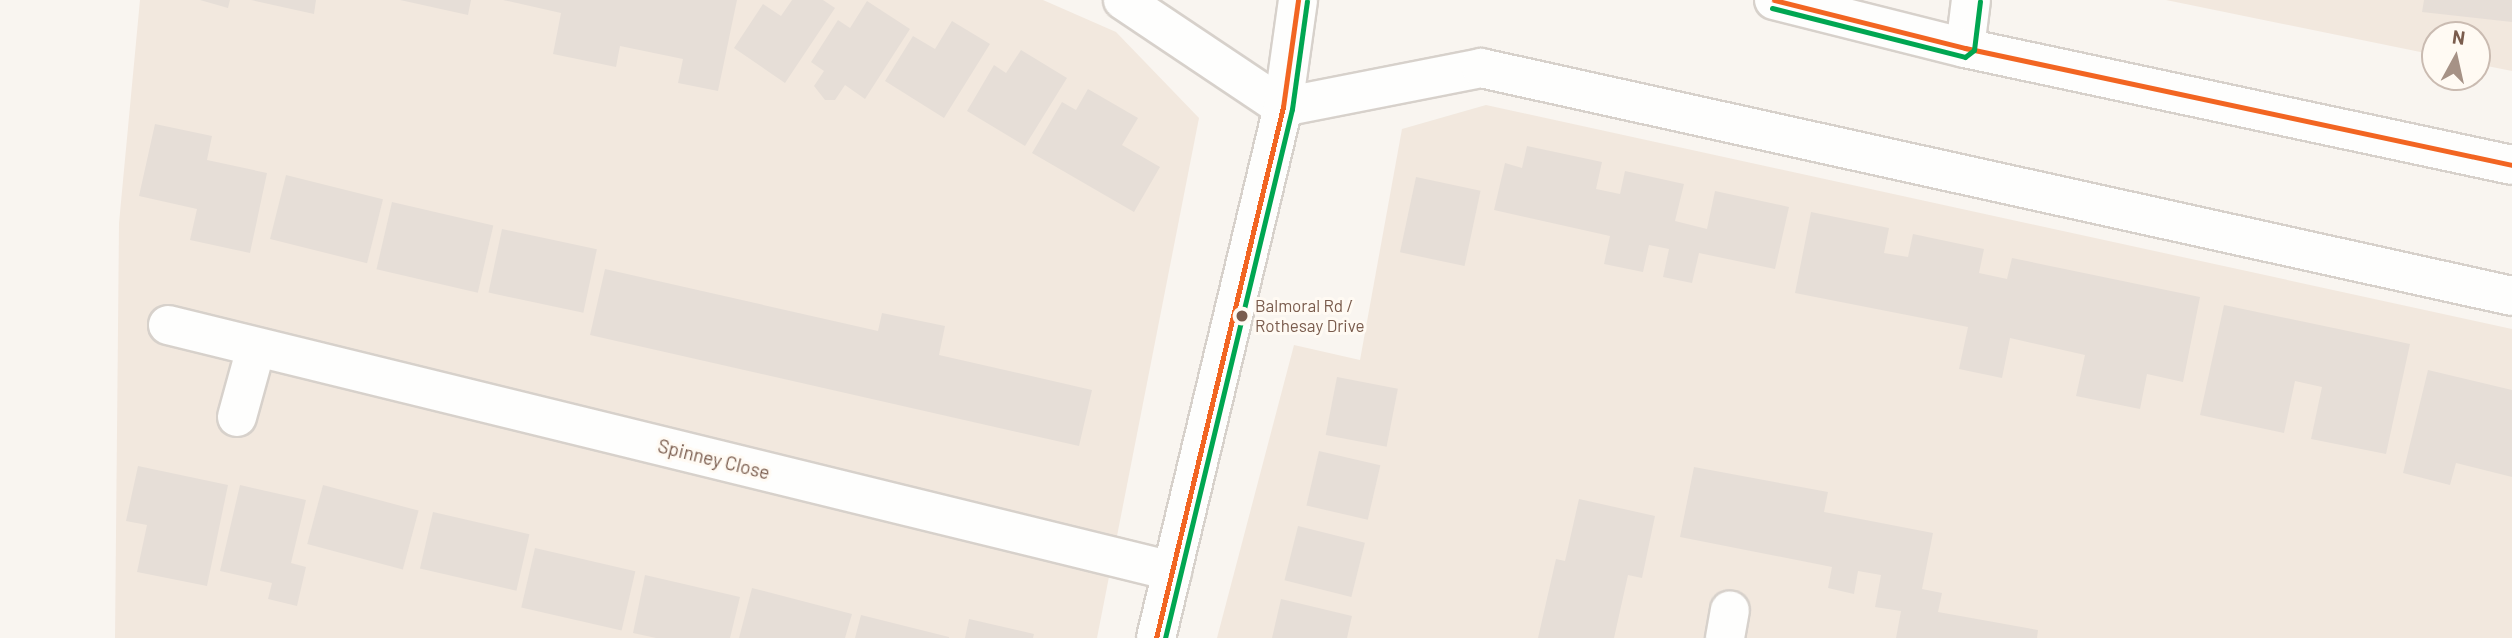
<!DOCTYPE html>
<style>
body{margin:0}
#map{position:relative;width:2512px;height:638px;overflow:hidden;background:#f9f5f0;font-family:Barlow,sans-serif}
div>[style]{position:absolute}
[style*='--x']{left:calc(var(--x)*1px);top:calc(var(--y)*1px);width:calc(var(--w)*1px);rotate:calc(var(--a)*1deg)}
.residential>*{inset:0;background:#f2e8de}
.building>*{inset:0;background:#e6ded7;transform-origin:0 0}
.roads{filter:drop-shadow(2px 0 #d7d1cb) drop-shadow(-2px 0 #d7d1cb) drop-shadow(0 2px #d7d1cb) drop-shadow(0 -2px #d7d1cb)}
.minor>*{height:38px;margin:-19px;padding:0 19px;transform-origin:19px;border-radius:19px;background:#fefefd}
.tertiary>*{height:38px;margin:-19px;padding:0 19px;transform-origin:19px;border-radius:19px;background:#fefefd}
.bus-1>*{height:5px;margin:-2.5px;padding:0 2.5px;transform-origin:2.5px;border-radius:2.5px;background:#f26522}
.bus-2>*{height:5px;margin:-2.5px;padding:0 2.5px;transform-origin:2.5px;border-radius:2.5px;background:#00a651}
.dots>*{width:19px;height:19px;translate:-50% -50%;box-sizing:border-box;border:4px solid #fffaf3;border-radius:50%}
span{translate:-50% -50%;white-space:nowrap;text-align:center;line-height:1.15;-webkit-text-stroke:6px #fffaf3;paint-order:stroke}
.bus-label{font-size:17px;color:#7a5c4d}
.left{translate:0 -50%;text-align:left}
.street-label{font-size:19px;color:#7a5c4d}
.north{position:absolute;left:2421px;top:21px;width:70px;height:70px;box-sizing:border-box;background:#fffaf3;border:2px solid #cabbb1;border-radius:50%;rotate:8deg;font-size:19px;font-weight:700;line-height:28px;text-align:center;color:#7a5c4d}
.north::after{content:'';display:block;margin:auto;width:24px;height:32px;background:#a69286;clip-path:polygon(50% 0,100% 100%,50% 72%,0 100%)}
</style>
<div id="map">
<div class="residential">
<i style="clip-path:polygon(140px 0,1043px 0,1116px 32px,1199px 118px,1097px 638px,115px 638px,119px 223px)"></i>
<i style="clip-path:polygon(2166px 0,2512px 0,2512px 71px,2477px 64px,2477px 35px,2435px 35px,2435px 55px)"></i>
<i style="clip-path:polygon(1486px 105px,2512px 329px,2512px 638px,1217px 638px,1294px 345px,1360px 360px,1402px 129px)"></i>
</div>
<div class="building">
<i style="clip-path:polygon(200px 0,230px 0,228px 8px)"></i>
<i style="clip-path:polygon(251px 0,316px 0,314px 14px)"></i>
<i style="clip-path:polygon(400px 0,471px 0,468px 15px)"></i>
<i style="clip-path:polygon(503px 0,737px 0,718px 91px,678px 83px,683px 59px,620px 46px,616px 67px,553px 54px,561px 13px)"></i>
<i style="clip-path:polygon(792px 0,823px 0,835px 8px,785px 83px,734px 48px,763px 4px,781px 16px)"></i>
<i style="clip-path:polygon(2424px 0,2512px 0,2512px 22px,2422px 12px)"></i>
<i style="clip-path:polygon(867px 1px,910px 29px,865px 99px,845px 85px,835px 100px,825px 100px,814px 86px,824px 71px,811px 62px,838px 20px,850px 28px)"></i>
<i style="clip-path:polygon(952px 21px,990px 44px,944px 118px,885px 81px,913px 36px,935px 49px)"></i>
<i style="clip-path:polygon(1021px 50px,1067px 78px,1025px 146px,967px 111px,994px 65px,1006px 73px)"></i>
<i style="clip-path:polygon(1088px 89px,1138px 118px,1122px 145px,1160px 167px,1134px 212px,1032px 153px,1062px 102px,1076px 110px)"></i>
<i style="clip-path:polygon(155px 124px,212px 136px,207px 160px,267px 173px,250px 253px,190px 240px,197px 209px,139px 196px)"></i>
<i style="clip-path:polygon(1527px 146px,1602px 162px,1596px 189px,1620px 194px,1625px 171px,1684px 184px,1675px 221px,1707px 229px,1715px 191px,1789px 207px,1775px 269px,1699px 253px,1692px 283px,1663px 277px,1669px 249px,1649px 245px,1643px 272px,1604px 264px,1610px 236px,1494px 210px,1505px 163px,1522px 168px)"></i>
<i style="left:286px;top:175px;width:100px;height:66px;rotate:14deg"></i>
<i style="left:1416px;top:177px;width:66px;height:77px;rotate:12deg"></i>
<i style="left:392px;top:202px;width:104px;height:69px;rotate:13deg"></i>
<i style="clip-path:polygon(1811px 212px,1889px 228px,1884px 253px,1908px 257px,1913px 234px,1984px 249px,1979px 273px,2007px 279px,2012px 258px,2200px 297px,2183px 382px,2147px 374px,2140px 409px,2076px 396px,2085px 355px,2010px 338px,2002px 378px,1959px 369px,1968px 327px,1795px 293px)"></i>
<i style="left:502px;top:229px;width:97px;height:65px;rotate:12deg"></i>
<i style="clip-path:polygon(605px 269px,878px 331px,882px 313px,945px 326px,939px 355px,1092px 390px,1079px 446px,590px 335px)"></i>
<i style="clip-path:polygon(2224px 305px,2410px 344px,2386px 454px,2311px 439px,2322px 387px,2295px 381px,2284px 433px,2200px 415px)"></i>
<i style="clip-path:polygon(2428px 370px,2512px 390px,2512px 477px,2456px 463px,2450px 485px,2403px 473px)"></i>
<i style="left:1337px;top:377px;width:62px;height:59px;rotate:11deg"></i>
<i style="left:1319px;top:451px;width:63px;height:56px;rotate:13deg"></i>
<i style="clip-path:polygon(138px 466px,228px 485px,207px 586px,137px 572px,147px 525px,126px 521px)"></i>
<i style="clip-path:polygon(1694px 467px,1828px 492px,1824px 512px,1933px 533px,1922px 589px,1942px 593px,1938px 612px,2038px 630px,2037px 638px,1896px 638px,1901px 611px,1875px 607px,1881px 575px,1858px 571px,1854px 594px,1828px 588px,1832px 567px,1680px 537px)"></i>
<i style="clip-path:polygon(240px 485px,306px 500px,291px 563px,306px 567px,297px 606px,268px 599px,272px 583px,220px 571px)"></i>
<i style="left:323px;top:485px;width:99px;height:61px;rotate:15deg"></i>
<i style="clip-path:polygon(1579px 499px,1655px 516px,1642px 578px,1628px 575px,1614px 638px,1538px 638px,1556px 559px,1565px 561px)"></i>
<i style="left:433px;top:512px;width:99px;height:58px;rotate:13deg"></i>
<i style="left:1298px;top:526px;width:69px;height:56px;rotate:14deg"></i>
<i style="left:535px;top:548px;width:103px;height:61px;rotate:13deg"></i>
<i style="clip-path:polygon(645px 575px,740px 597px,730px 638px,656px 638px,633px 633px)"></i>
<i style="clip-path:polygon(752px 588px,852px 614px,845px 638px,739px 638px)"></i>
<i style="clip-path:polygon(1281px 599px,1352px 616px,1347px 638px,1272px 638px)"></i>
<i style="clip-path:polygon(861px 615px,949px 637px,949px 638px,855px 638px)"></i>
<i style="clip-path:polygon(969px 619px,1034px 634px,1033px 638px,965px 638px)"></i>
</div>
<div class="roads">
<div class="minor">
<i style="--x:1123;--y:0;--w:192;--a:33.8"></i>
<i style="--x:1283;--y:107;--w:202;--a:-11.1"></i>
<i style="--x:1481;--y:68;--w:1056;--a:12.47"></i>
<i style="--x:1965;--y:48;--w:48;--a:-82.9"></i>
<i style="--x:168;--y:325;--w:1034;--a:13.77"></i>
<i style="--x:237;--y:417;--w:72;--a:-74.6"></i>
<i style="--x:1725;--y:638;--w:28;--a:-80"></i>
</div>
<div class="tertiary">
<i style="--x:1774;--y:0;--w:197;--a:14.1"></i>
<i style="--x:1965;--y:48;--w:559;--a:12.07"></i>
<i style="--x:1156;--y:638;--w:546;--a:-76.55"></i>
<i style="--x:1283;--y:107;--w:108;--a:-82"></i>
</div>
</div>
<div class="bus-1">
<i style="--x:1774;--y:0;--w:197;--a:14.1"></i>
<i style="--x:1965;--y:48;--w:559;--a:12.07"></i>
<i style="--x:1156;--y:638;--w:546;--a:-76.55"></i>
<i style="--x:1283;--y:107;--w:108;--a:-82"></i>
</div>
<div class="bus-2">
<i style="--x:1772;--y:8;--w:199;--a:14.2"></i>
<i style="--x:1965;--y:57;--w:11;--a:-38"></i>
<i style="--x:1974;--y:50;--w:49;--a:-83"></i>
<i style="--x:1165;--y:638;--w:544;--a:-76.5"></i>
<i style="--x:1292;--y:109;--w:109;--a:-82.1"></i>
</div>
<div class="dots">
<i style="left:1242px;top:316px;background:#7a5c4d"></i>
</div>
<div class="bus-label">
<span class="left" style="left:1255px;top:316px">Balmoral Rd /<br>Rothesay Drive</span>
</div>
<div class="street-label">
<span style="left:714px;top:459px;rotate:14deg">Spinney Close</span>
</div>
<div class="north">N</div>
</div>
